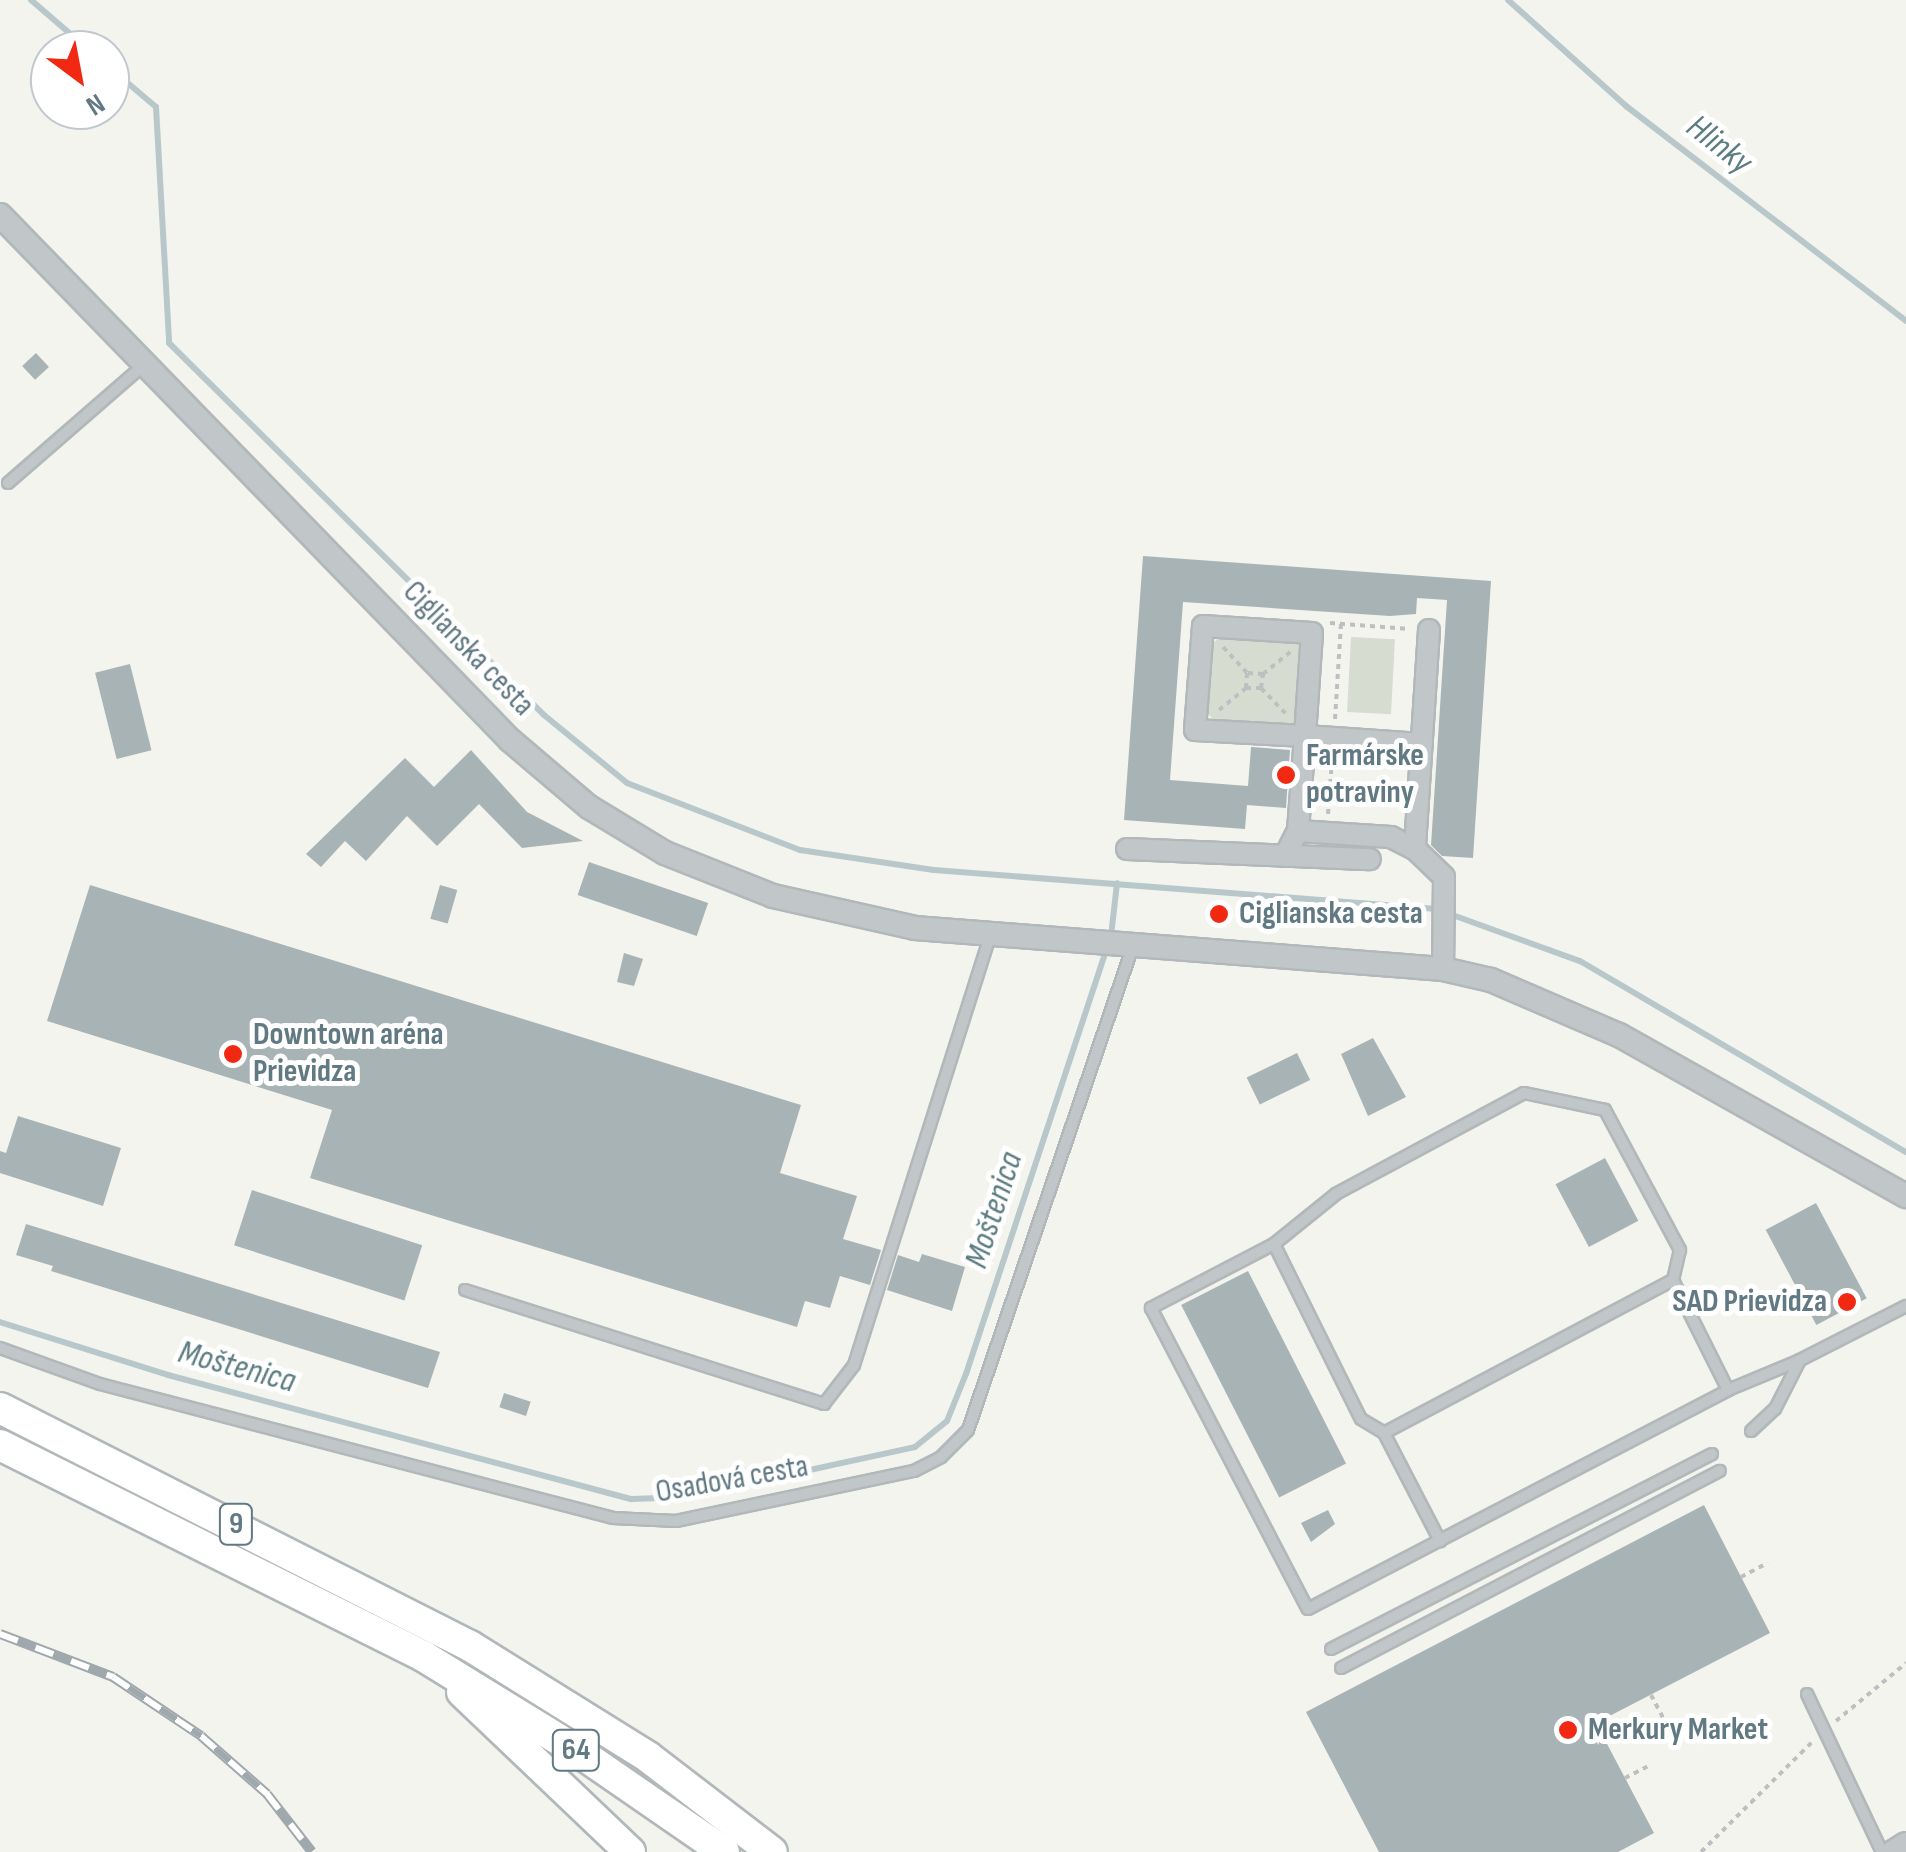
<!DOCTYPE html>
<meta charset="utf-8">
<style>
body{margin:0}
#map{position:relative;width:1906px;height:1852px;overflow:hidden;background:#f4f4ef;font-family:"Sofia Sans Condensed",sans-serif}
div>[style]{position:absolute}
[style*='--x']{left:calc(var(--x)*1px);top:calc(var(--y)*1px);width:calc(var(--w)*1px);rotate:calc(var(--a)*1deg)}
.green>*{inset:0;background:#d6dcd0;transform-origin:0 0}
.stream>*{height:6px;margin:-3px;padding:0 3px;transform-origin:3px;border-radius:3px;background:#b8c8ca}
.building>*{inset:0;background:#a8b3b5;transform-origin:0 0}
.path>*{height:4px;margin-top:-2px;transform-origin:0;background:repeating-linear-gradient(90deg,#bdbfc1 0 5px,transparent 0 10px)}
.roads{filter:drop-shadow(2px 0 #b2b8ba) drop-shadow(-2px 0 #b2b8ba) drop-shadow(0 2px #b2b8ba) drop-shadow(0 -2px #b2b8ba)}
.service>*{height:10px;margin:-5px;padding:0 5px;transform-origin:5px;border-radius:5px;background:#c1c6c8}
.minor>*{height:20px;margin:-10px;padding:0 10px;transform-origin:10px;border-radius:10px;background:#c1c6c8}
.tertiary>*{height:22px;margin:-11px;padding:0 11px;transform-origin:11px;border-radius:11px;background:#c1c6c8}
.primary>*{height:30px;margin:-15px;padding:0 15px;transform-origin:15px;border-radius:15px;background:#fff}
.rail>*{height:10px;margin-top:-5px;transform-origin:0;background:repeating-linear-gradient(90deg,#fff 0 19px,#9fa8ac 0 38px);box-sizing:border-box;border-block:2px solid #9fa8ac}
.dots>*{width:28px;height:28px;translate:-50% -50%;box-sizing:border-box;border:5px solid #fff;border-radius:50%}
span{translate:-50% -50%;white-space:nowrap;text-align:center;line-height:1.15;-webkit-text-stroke:10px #fff;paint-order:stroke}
.shield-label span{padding:2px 8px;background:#fff;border:2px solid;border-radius:8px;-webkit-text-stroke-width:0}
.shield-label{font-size:30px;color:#617983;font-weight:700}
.street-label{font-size:32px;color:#617983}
.poi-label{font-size:32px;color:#617983;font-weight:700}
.left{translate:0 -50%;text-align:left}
.right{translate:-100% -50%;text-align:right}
.water-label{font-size:35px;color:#5c7c81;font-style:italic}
.north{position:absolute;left:30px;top:30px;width:100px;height:100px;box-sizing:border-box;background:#fff;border:2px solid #c0c9cd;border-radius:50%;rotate:148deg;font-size:28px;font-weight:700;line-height:40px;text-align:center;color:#617983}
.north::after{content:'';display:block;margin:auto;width:35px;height:45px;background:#f12913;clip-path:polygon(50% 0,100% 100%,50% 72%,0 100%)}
</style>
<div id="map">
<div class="green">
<i style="clip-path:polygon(1221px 636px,1297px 641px,1304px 650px,1298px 718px,1288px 728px,1217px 723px,1206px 712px,1213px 643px)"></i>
<i style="left:1351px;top:637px;width:44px;height:75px;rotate:3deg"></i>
</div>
<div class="stream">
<i style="--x:31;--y:0;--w:77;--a:40.8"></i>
<i style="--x:1508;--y:0;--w:159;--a:41.9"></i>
<i style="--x:1626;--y:106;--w:353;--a:37.5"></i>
<i style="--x:110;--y:68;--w:60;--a:40.3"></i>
<i style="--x:156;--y:107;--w:236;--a:86.8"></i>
<i style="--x:169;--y:343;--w:528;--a:44.77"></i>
<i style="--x:544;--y:715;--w:107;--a:39.3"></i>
<i style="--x:627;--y:783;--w:186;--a:21.2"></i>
<i style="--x:800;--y:850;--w:135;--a:8.5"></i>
<i style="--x:934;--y:870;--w:504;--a:4.44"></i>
<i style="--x:1436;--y:909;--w:153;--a:19.9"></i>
<i style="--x:1580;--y:961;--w:378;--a:30.4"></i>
<i style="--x:1111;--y:936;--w:53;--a:-83.5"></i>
<i style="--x:0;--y:1322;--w:176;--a:17.5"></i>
<i style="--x:168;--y:1375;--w:480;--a:15"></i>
<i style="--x:632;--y:1499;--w:54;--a:-2.1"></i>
<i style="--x:686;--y:1497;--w:234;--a:-12.3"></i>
<i style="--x:915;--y:1447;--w:41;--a:-39.1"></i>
<i style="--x:947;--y:1421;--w:51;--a:-68"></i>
<i style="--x:966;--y:1374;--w:449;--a:-71.7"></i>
</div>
<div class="building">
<i style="left:36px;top:353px;width:19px;height:19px;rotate:47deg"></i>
<i style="clip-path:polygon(1143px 556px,1491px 581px,1473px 858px,1442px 856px,1431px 845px,1447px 600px,1417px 598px,1416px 614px,1390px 616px,1183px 602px,1170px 780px,1248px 786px,1251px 747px,1290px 750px,1286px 808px,1247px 805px,1245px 829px,1124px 820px)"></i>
<i style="left:130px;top:664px;width:89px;height:36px;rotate:76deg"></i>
<i style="clip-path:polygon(471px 750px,527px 812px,583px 841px,522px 848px,479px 804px,437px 846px,407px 816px,366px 861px,345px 841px,321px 867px,306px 854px,405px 758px,434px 787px)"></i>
<i style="left:589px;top:862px;width:126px;height:35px;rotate:19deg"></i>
<i style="clip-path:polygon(90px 885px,801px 1105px,780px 1173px,857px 1196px,843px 1239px,881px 1250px,870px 1285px,840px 1276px,830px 1308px,805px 1301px,797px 1327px,310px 1178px,332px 1110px,47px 1021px)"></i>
<i style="left:440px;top:885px;width:18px;height:35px;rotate:16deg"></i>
<i style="clip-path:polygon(624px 953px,643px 959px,634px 986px,617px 982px)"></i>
<i style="clip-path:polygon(1373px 1038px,1406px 1097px,1368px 1116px,1341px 1054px)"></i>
<i style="left:1297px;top:1053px;width:30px;height:56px;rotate:64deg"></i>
<i style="clip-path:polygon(18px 1116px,121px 1148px,103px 1206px,0 1173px,0 1151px,6px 1153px)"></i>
<i style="left:1605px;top:1158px;width:71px;height:56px;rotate:62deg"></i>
<i style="left:252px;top:1190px;width:179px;height:58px;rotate:18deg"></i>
<i style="left:1816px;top:1203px;width:108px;height:57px;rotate:62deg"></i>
<i style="clip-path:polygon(26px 1224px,440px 1352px,428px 1388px,51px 1271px,53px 1266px,16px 1255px)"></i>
<i style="clip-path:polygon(922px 1254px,965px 1267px,952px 1311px,887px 1290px,898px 1255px,919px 1262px)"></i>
<i style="left:1248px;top:1271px;width:216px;height:75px;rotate:63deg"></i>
<i style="left:504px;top:1393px;width:28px;height:15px;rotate:18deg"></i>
<i style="clip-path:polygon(1704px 1505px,1770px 1633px,1596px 1723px,1654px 1833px,1618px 1852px,1379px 1852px,1306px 1712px)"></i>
<i style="clip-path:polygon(1328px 1510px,1335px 1524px,1311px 1542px,1301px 1523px)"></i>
</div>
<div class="path">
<i style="--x:1330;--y:623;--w:80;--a:4.3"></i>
<i style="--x:1223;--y:647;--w:35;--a:47"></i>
<i style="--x:1247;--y:673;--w:15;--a:94"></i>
<i style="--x:1246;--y:688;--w:15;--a:0"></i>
<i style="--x:1261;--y:688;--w:14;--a:-82"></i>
<i style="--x:1263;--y:674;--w:16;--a:-176"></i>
<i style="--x:1263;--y:674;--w:35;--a:-39"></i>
<i style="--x:1261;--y:688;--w:36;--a:46"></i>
<i style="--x:1219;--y:710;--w:35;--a:-39"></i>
<i style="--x:1335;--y:719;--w:95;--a:-86.4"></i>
<i style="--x:1328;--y:814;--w:55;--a:-85.8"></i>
<i style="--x:1741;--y:1577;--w:30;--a:-28"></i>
<i style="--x:1651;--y:1695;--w:27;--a:62"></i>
<i style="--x:1836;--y:1721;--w:91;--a:-39.6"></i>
<i style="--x:1625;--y:1778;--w:29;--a:-27"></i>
<i style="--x:1701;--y:1852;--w:159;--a:-44.7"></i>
</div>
<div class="roads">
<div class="service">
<i style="--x:8;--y:483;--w:181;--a:-41"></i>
<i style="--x:1274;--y:1244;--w:195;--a:63.6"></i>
<i style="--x:1361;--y:1419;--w:27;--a:31"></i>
<i style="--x:1384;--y:1433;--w:122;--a:62.6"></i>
<i style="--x:465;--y:1290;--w:377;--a:17.6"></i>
<i style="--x:824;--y:1404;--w:49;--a:-52.4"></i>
<i style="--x:854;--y:1365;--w:450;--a:-72.4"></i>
<i style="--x:0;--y:1348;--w:106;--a:19.8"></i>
<i style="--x:100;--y:1384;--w:530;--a:14.64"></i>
<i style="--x:613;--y:1518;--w:63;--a:2.7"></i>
<i style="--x:676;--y:1521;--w:243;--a:-11.9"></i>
<i style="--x:914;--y:1471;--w:30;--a:-27"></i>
<i style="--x:941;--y:1457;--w:38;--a:-45"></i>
<i style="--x:968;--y:1430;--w:511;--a:-71.18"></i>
<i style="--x:1728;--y:1390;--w:123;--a:-116.6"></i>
<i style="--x:1673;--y:1280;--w:31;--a:-77"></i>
<i style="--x:1680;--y:1250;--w:159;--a:-118.2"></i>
<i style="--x:1605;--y:1110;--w:83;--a:-168.1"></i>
<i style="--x:1524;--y:1093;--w:213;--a:151.8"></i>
<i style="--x:1336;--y:1194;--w:80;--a:141.1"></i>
<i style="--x:1274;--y:1244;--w:139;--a:152.5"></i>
<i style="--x:1151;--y:1308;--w:339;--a:62.5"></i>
<i style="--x:1308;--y:1609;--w:474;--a:-27.5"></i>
<i style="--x:1728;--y:1390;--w:78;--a:-22.6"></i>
<i style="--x:1751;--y:1431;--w:33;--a:-43"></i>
<i style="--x:1775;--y:1409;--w:55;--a:-63"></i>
<i style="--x:1800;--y:1360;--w:119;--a:-27"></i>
<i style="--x:1384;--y:1433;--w:327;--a:-27.9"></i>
<i style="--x:1331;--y:1649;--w:428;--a:-27.1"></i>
<i style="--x:1341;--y:1668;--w:427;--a:-27.5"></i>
<i style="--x:1807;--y:1694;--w:175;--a:64.6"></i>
</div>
<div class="minor">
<i style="--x:1429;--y:630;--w:219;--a:93.7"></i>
<i style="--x:1415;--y:849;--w:40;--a:44"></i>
<i style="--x:1444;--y:877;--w:92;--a:90.6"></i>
<i style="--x:1298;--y:831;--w:93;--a:3.7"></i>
<i style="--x:1391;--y:837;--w:27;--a:27"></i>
<i style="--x:1127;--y:849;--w:243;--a:2.4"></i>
<i style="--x:1285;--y:856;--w:28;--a:-63"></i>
<i style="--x:1298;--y:831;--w:95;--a:-85.8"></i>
<i style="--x:1305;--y:736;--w:110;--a:-176.9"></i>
<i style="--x:1195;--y:730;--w:104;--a:-85.6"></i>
<i style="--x:1203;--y:626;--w:109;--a:3.7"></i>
<i style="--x:1312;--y:633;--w:103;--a:93.9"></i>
<i style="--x:1305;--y:736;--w:117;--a:3.9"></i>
</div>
<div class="tertiary">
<i style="--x:0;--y:215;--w:732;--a:45.83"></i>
<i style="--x:510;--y:740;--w:104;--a:40.3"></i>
<i style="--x:589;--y:807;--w:89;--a:31.2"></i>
<i style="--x:665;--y:853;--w:116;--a:21.7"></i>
<i style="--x:773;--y:896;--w:146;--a:12.7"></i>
<i style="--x:915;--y:928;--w:530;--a:4.44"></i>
<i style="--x:1443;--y:969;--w:49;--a:12.9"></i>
<i style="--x:1491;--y:980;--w:139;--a:23.3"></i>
<i style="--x:1619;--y:1035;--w:329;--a:29.3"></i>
<i style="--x:1893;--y:1852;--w:15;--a:-32"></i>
</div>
<div class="primary">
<i style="--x:0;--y:1408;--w:527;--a:26.86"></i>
<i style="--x:470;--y:1646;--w:210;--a:31.9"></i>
<i style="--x:648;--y:1757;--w:156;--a:37.5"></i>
<i style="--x:0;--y:1445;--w:473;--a:26.5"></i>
<i style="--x:423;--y:1656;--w:183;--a:31.6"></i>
<i style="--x:579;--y:1752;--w:176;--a:34.6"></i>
<i style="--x:462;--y:1692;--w:232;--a:43.6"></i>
</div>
</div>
<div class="rail">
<i style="--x:0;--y:1634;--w:121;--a:20.8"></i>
<i style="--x:113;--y:1677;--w:106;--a:33.8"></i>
<i style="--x:201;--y:1736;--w:88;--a:41.3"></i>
<i style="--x:267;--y:1794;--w:73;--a:52.2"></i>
</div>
<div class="dots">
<i style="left:1286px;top:775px;background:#f12913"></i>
<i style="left:1219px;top:914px;background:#f12913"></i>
<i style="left:233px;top:1054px;background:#f12913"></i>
<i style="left:1847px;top:1302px;background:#f12913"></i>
<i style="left:1568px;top:1730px;background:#f12913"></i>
</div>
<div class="shield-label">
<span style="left:236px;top:1524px">9</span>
<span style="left:576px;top:1750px">64</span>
</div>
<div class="street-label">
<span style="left:468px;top:649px;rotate:46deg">Ciglianska cesta</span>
<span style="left:732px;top:1480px;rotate:-10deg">Osadová cesta</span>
</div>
<div class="poi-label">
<span class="left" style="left:1306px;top:775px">Farmárske<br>potraviny</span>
<span class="left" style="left:1239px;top:914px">Ciglianska cesta</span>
<span class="left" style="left:253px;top:1054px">Downtown aréna<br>Prievidza</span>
<span class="right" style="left:1827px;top:1302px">SAD Prievidza</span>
<span class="left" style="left:1588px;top:1730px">Merkury Market</span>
</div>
<div class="water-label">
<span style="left:1719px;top:145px;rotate:38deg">Hlinky</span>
<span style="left:994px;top:1210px;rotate:-72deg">Moštenica</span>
<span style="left:237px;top:1367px;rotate:15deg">Moštenica</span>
</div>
<div class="north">N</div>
</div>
